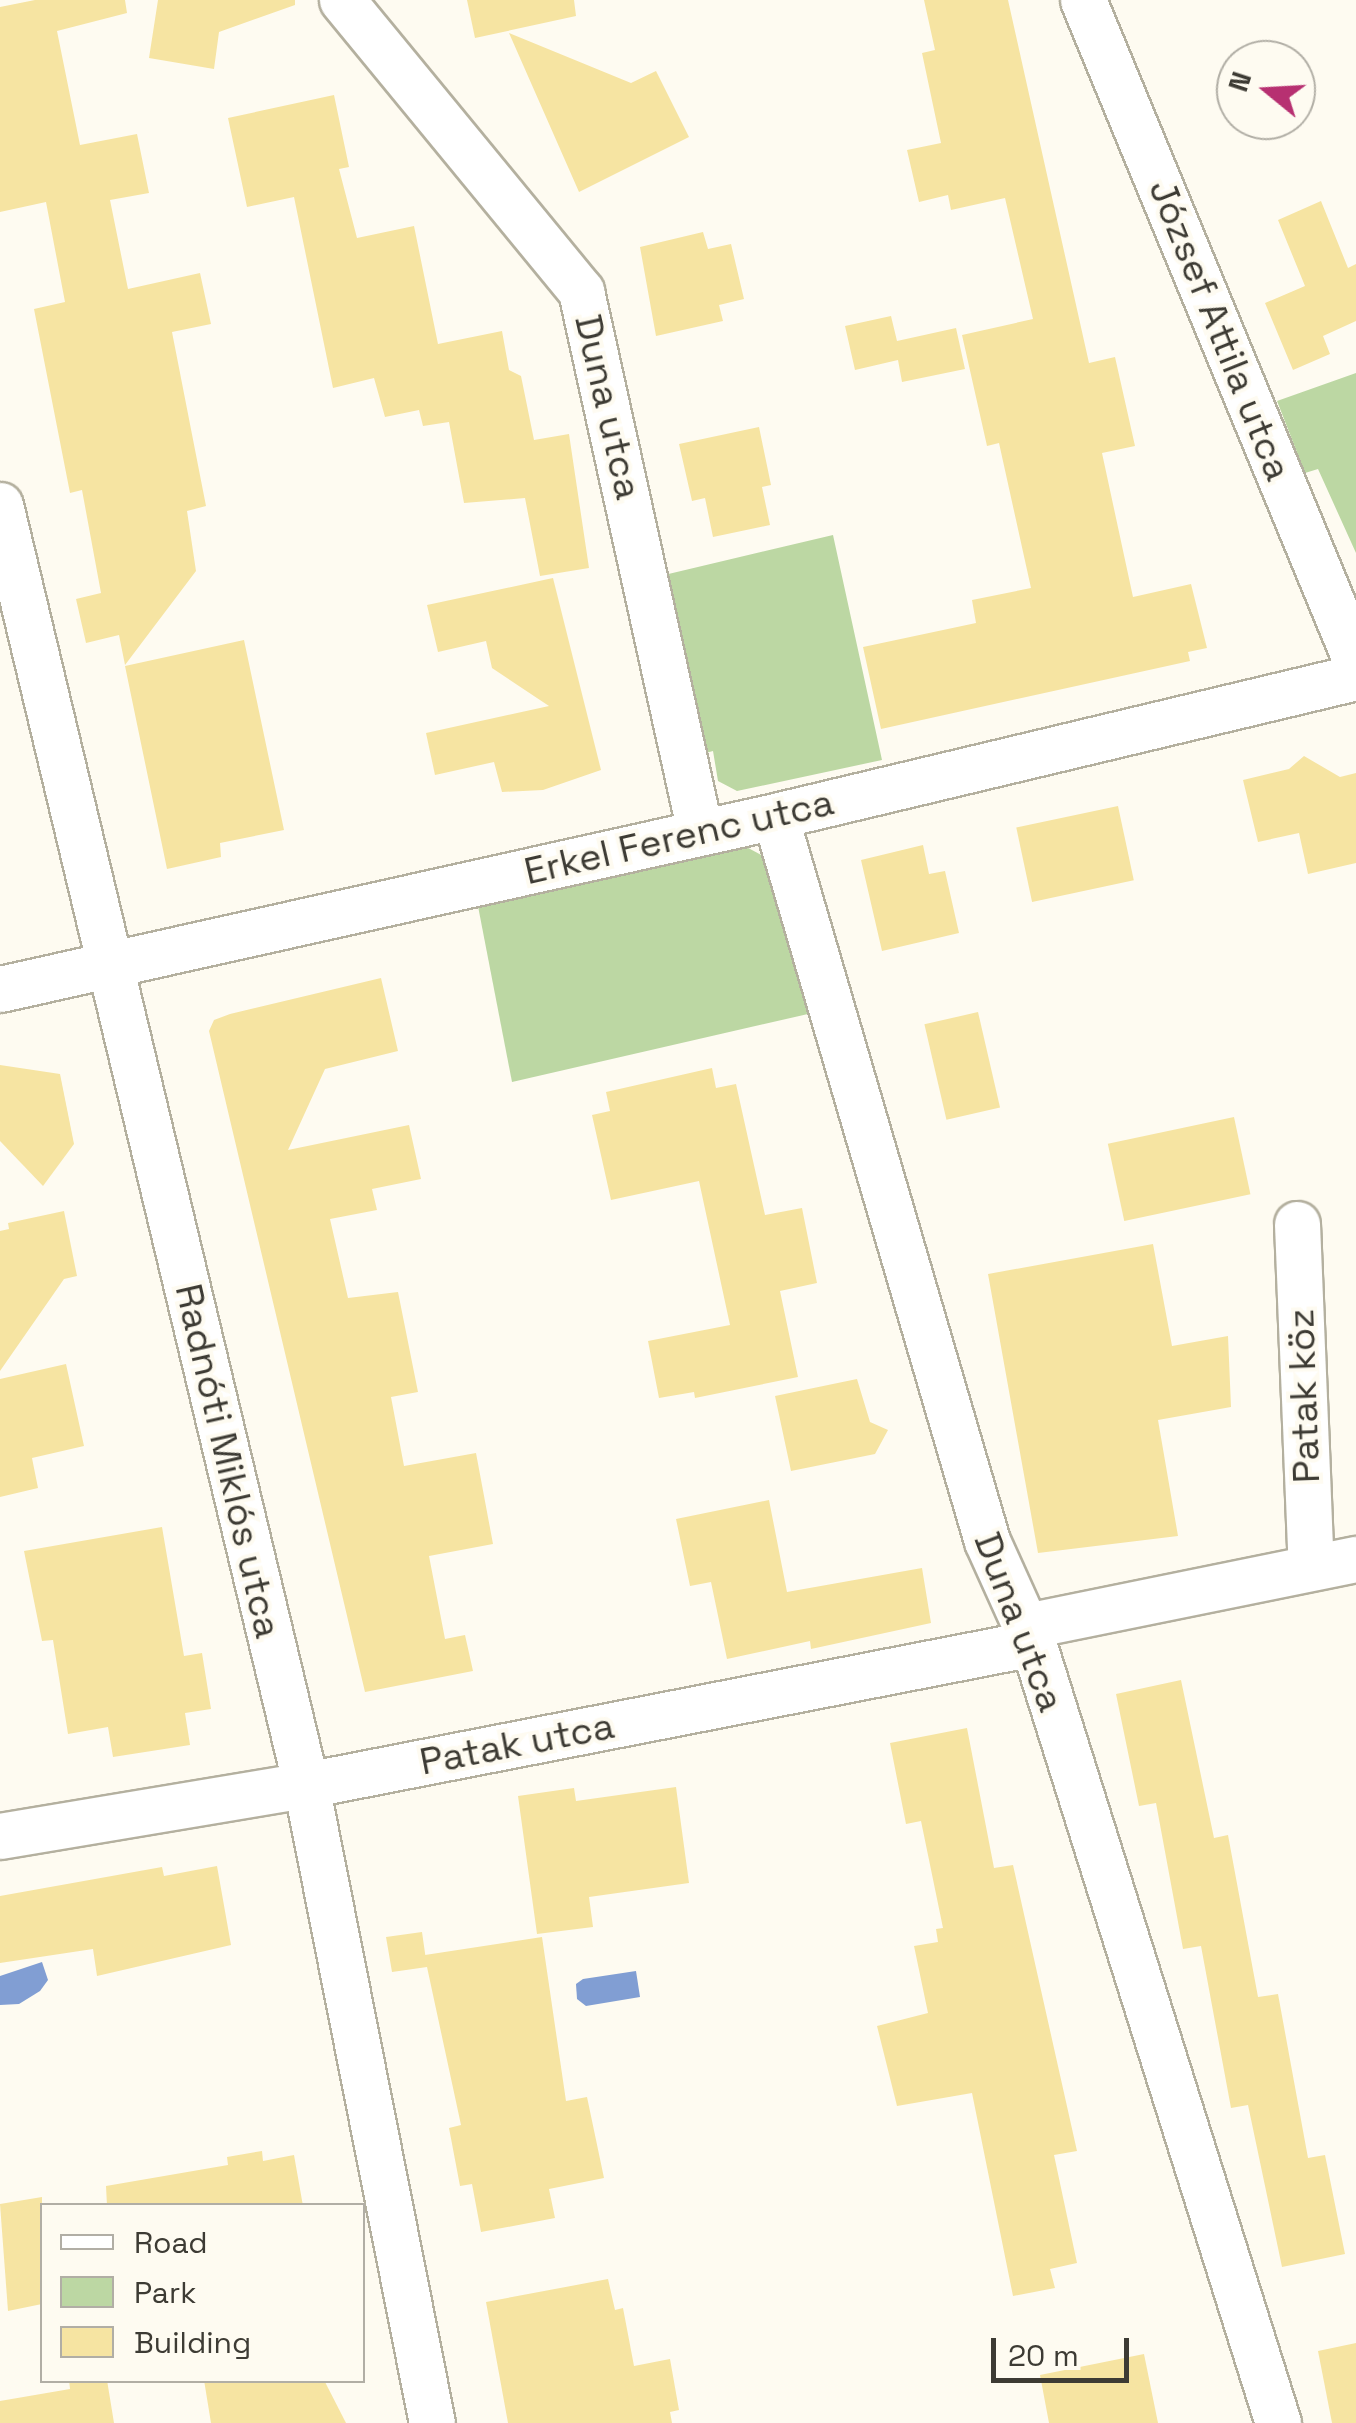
<!DOCTYPE html>
<meta charset="utf-8">
<style>
body{margin:0}
#map{position:relative;width:1356px;height:2423px;overflow:hidden;background:#fefbf1;font-family:"Space Grotesk",sans-serif}
div>[style]{position:absolute}
[style*='--x']{left:calc(var(--x)*1px);top:calc(var(--y)*1px);width:calc(var(--w)*1px);rotate:calc(var(--a)*1deg)}
.green>*{inset:0;background:#bcd7a3}
.water>*{inset:0;background:#819ed3}
.building>*{inset:0;background:#f6e4a2;transform-origin:0 0}
.roads{filter:drop-shadow(2px 0 #b4b09f) drop-shadow(-2px 0 #b4b09f) drop-shadow(0 2px #b4b09f) drop-shadow(0 -2px #b4b09f)}
.street>*{height:45px;margin:-22.5px;padding:0 22.5px;transform-origin:22.5px;border-radius:22.5px;background:#fff}
span{translate:-50% -50%;white-space:nowrap;text-align:center;line-height:1.15;-webkit-text-stroke:8px #fefbf1;paint-order:stroke}
.street-label{font-size:38px;color:#3d3b34}
.legend{position:absolute;left:40px;top:2203px;width:325px;height:180px;box-sizing:border-box;background:#fefbf1;border:2px solid #b1aea5;margin:0;padding:12px 18px;list-style:none;font-size:30px;color:#3d3b34}
.legend li{display:flex;align-items:center;gap:20px;height:50px}
.legend b{width:50px;border:2px solid #b1aea5}
.north{position:absolute;left:1216px;top:40px;width:100px;height:100px;box-sizing:border-box;background:#fefbf1;border:2px solid #b1aea5;border-radius:50%;rotate:288deg;font-size:28px;font-weight:700;line-height:40px;text-align:center;color:#3d3b34}
.north::after{content:'';display:block;margin:auto;width:35px;height:45px;background:#b73071;clip-path:polygon(50% 0,100% 100%,50% 72%,0 100%)}
.scale{position:absolute;left:991px;top:2338px;width:138px;height:45px;box-sizing:border-box;border:5px solid #3d3b34;border-top:0;padding-left:12px;font-size:30px;line-height:35px;white-space:nowrap;color:#3d3b34;-webkit-text-stroke:8px #fefbf1;paint-order:stroke}
</style>
<div id="map">
<div class="green">
<i style="clip-path:polygon(1356px 373px,1356px 553px,1318px 469px,1305px 473px,1277px 401px)"></i>
<i style="clip-path:polygon(833px 535px,882px 760px,737px 791px,718px 781px,713px 751px,702px 754px,660px 576px)"></i>
<i style="clip-path:polygon(739px 843px,774px 862px,821px 1011px,512px 1082px,477px 901px)"></i>
</div>
<div class="water">
<i style="clip-path:polygon(42px 1962px,48px 1980px,40px 1991px,19px 2004px,0 2005px,0 1976px)"></i>
<i style="clip-path:polygon(636px 1971px,640px 1997px,586px 2006px,577px 1999px,576px 1984px,583px 1979px)"></i>
</div>
<div class="building">
<i style="clip-path:polygon(35px 0,125px 0,127px 13px,57px 31px,80px 145px,137px 134px,149px 193px,110px 200px,128px 289px,200px 273px,211px 324px,172px 332px,206px 506px,187px 511px,196px 571px,125px 665px,119px 635px,86px 643px,76px 599px,101px 593px,82px 490px,70px 493px,34px 309px,65px 302px,46px 202px,0 212px,0 7px)"></i>
<i style="clip-path:polygon(158px 0,295px 0,295px 5px,219px 32px,214px 69px,149px 58px)"></i>
<i style="clip-path:polygon(467px 0,574px 0,576px 16px,475px 38px)"></i>
<i style="clip-path:polygon(924px 0,1008px 0,1089px 363px,1115px 357px,1135px 446px,1102px 453px,1133px 597px,1191px 584px,1207px 648px,1188px 652px,1190px 661px,881px 729px,863px 647px,976px 623px,972px 600px,1031px 588px,999px 443px,987px 446px,962px 335px,1033px 319px,1005px 198px,951px 210px,948px 195px,919px 202px,907px 150px,941px 143px,922px 53px,935px 50px)"></i>
<i style="clip-path:polygon(509px 33px,631px 83px,656px 71px,689px 137px,579px 192px)"></i>
<i style="clip-path:polygon(334px 95px,349px 167px,339px 169px,357px 238px,414px 226px,438px 344px,502px 331px,509px 370px,521px 376px,534px 440px,569px 434px,589px 568px,540px 576px,525px 498px,464px 503px,449px 422px,423px 426px,419px 410px,385px 417px,374px 378px,333px 388px,294px 197px,247px 207px,228px 118px)"></i>
<i style="clip-path:polygon(1321px 201px,1348px 268px,1356px 264px,1356px 321px,1323px 336px,1330px 354px,1293px 370px,1265px 303px,1305px 286px,1278px 220px)"></i>
<i style="clip-path:polygon(703px 232px,708px 249px,731px 244px,744px 299px,719px 305px,723px 321px,656px 336px,640px 247px)"></i>
<i style="clip-path:polygon(891px 316px,897px 341px,956px 328px,965px 369px,902px 382px,898px 360px,855px 370px,845px 326px)"></i>
<i style="clip-path:polygon(759px 427px,771px 485px,762px 487px,770px 525px,713px 537px,705px 498px,692px 501px,679px 444px)"></i>
<i style="clip-path:polygon(553px 578px,601px 770px,543px 790px,502px 792px,494px 762px,435px 775px,426px 733px,549px 706px,492px 668px,486px 641px,438px 652px,427px 605px)"></i>
<i style="clip-path:polygon(244px 640px,284px 830px,220px 843px,221px 857px,167px 869px,125px 666px)"></i>
<i style="clip-path:polygon(1304px 756px,1340px 777px,1356px 773px,1356px 863px,1308px 874px,1299px 833px,1258px 842px,1243px 780px,1289px 769px)"></i>
<i style="left:1118px;top:806px;width:76px;height:104px;rotate:78deg"></i>
<i style="clip-path:polygon(923px 845px,929px 874px,945px 871px,959px 933px,882px 951px,861px 860px)"></i>
<i style="clip-path:polygon(381px 978px,398px 1051px,325px 1069px,288px 1150px,409px 1125px,421px 1179px,372px 1189px,377px 1210px,330px 1219px,348px 1298px,398px 1292px,418px 1392px,391px 1397px,404px 1466px,476px 1453px,493px 1544px,429px 1556px,445px 1639px,465px 1635px,473px 1671px,365px 1692px,209px 1031px,214px 1020px,230px 1014px)"></i>
<i style="left:978px;top:1012px;width:98px;height:55px;rotate:77deg"></i>
<i style="clip-path:polygon(0 1065px,60px 1074px,74px 1144px,43px 1186px,0 1141px)"></i>
<i style="clip-path:polygon(712px 1068px,716px 1088px,736px 1084px,765px 1215px,802px 1208px,817px 1283px,780px 1291px,798px 1377px,695px 1398px,694px 1392px,659px 1398px,648px 1341px,730px 1325px,699px 1181px,611px 1200px,592px 1115px,610px 1111px,606px 1092px)"></i>
<i style="left:1234px;top:1117px;width:79px;height:129px;rotate:78deg"></i>
<i style="clip-path:polygon(64px 1211px,77px 1276px,64px 1279px,0 1371px,0 1231px,9px 1229px,8px 1223px)"></i>
<i style="clip-path:polygon(1153px 1244px,1172px 1346px,1228px 1336px,1231px 1407px,1158px 1420px,1178px 1536px,1038px 1553px,988px 1274px)"></i>
<i style="clip-path:polygon(66px 1364px,84px 1446px,32px 1458px,38px 1488px,0 1497px,0 1379px)"></i>
<i style="clip-path:polygon(857px 1379px,870px 1422px,888px 1430px,875px 1454px,791px 1471px,775px 1396px)"></i>
<i style="clip-path:polygon(769px 1500px,787px 1592px,922px 1568px,931px 1623px,811px 1649px,810px 1641px,727px 1659px,711px 1582px,690px 1586px,676px 1519px)"></i>
<i style="clip-path:polygon(162px 1527px,184px 1656px,202px 1653px,211px 1709px,185px 1713px,190px 1745px,113px 1757px,108px 1727px,68px 1734px,53px 1640px,42px 1641px,24px 1551px)"></i>
<i style="clip-path:polygon(1181px 1680px,1214px 1838px,1228px 1835px,1258px 1997px,1278px 1994px,1308px 2158px,1325px 2155px,1345px 2254px,1282px 2267px,1248px 2105px,1231px 2108px,1201px 1946px,1183px 1949px,1156px 1803px,1139px 1806px,1116px 1694px)"></i>
<i style="clip-path:polygon(967px 1728px,994px 1868px,1013px 1865px,1077px 2151px,1054px 2155px,1077px 2263px,1050px 2269px,1055px 2288px,1013px 2296px,972px 2093px,897px 2106px,877px 2026px,928px 2013px,914px 1946px,938px 1942px,936px 1929px,943px 1928px,921px 1821px,906px 1824px,890px 1743px)"></i>
<i style="clip-path:polygon(676px 1787px,689px 1883px,589px 1897px,593px 1927px,537px 1934px,518px 1796px,574px 1788px,576px 1801px)"></i>
<i style="clip-path:polygon(217px 1866px,231px 1945px,97px 1976px,93px 1949px,0 1963px,0 1896px,162px 1867px,164px 1876px)"></i>
<i style="clip-path:polygon(422px 1932px,426px 1960px,425px 1955px,542px 1937px,566px 2101px,587px 2097px,604px 2178px,549px 2189px,555px 2218px,481px 2232px,472px 2184px,460px 2186px,449px 2128px,461px 2125px,427px 1967px,392px 1972px,386px 1937px)"></i>
<i style="clip-path:polygon(262px 2151px,263px 2161px,294px 2155px,303px 2206px,107px 2206px,106px 2186px,228px 2165px,227px 2157px)"></i>
<i style="clip-path:polygon(42px 2197px,42px 2304px,8px 2311px,0 2204px)"></i>
<i style="clip-path:polygon(608px 2279px,615px 2310px,623px 2308px,634px 2366px,670px 2359px,679px 2410px,670px 2412px,672px 2423px,508px 2423px,486px 2302px)"></i>
<i style="clip-path:polygon(1356px 2343px,1356px 2423px,1332px 2423px,1318px 2351px)"></i>
<i style="clip-path:polygon(1144px 2354px,1158px 2423px,1049px 2423px,1040px 2375px)"></i>
<i style="clip-path:polygon(69px 2380px,107px 2380px,114px 2423px,0 2423px,0 2401px,70px 2389px)"></i>
<i style="clip-path:polygon(204px 2380px,324px 2380px,346px 2423px,211px 2423px)"></i>
</div>
<div class="roads">
<div class="street">
<i style="--x:342;--y:0;--w:377;--a:50.6"></i>
<i style="--x:581;--y:291;--w:554;--a:77.59"></i>
<i style="--x:1083;--y:0;--w:715;--a:67.56"></i>
<i style="--x:0;--y:505;--w:1316;--a:76.56"></i>
<i style="--x:306;--y:1785;--w:650;--a:78.83"></i>
<i style="--x:775;--y:816;--w:755;--a:73.7"></i>
<i style="--x:987;--y:1541;--w:112;--a:65.7"></i>
<i style="--x:1033;--y:1643;--w:818;--a:72.56"></i>
<i style="--x:0;--y:989;--w:794;--a:-12.58"></i>
<i style="--x:775;--y:816;--w:597;--a:-13.45"></i>
<i style="--x:1297;--y:1224;--w:343;--a:87.7"></i>
<i style="--x:1026;--y:1626;--w:337;--a:-11.5"></i>
<i style="--x:0;--y:1836;--w:310;--a:-9.5"></i>
<i style="--x:306;--y:1785;--w:741;--a:-11.05"></i>
</div>
</div>
<div class="street-label">
<span style="left:1220px;top:330px;rotate:68deg">József Attila utca</span>
<span style="left:608px;top:407px;rotate:77deg">Duna utca</span>
<span style="left:679px;top:837px;rotate:-13deg">Erkel Ferenc utca</span>
<span style="left:1304px;top:1396px;rotate:-92deg">Patak köz</span>
<span style="left:228px;top:1461px;rotate:77deg">Radnóti Miklós utca</span>
<span style="left:1019px;top:1622px;rotate:69deg">Duna utca</span>
<span style="left:517px;top:1744px;rotate:-11deg">Patak utca</span>
</div>
<ul class="legend">
<li><b style="height:12px;background:#fff"></b>Road</li>
<li><b style="height:28px;background:#bcd7a3"></b>Park</li>
<li><b style="height:28px;background:#f6e4a2"></b>Building</li>
</ul>
<div class="north">N</div>
<div class="scale">20 m</div>
</div>
